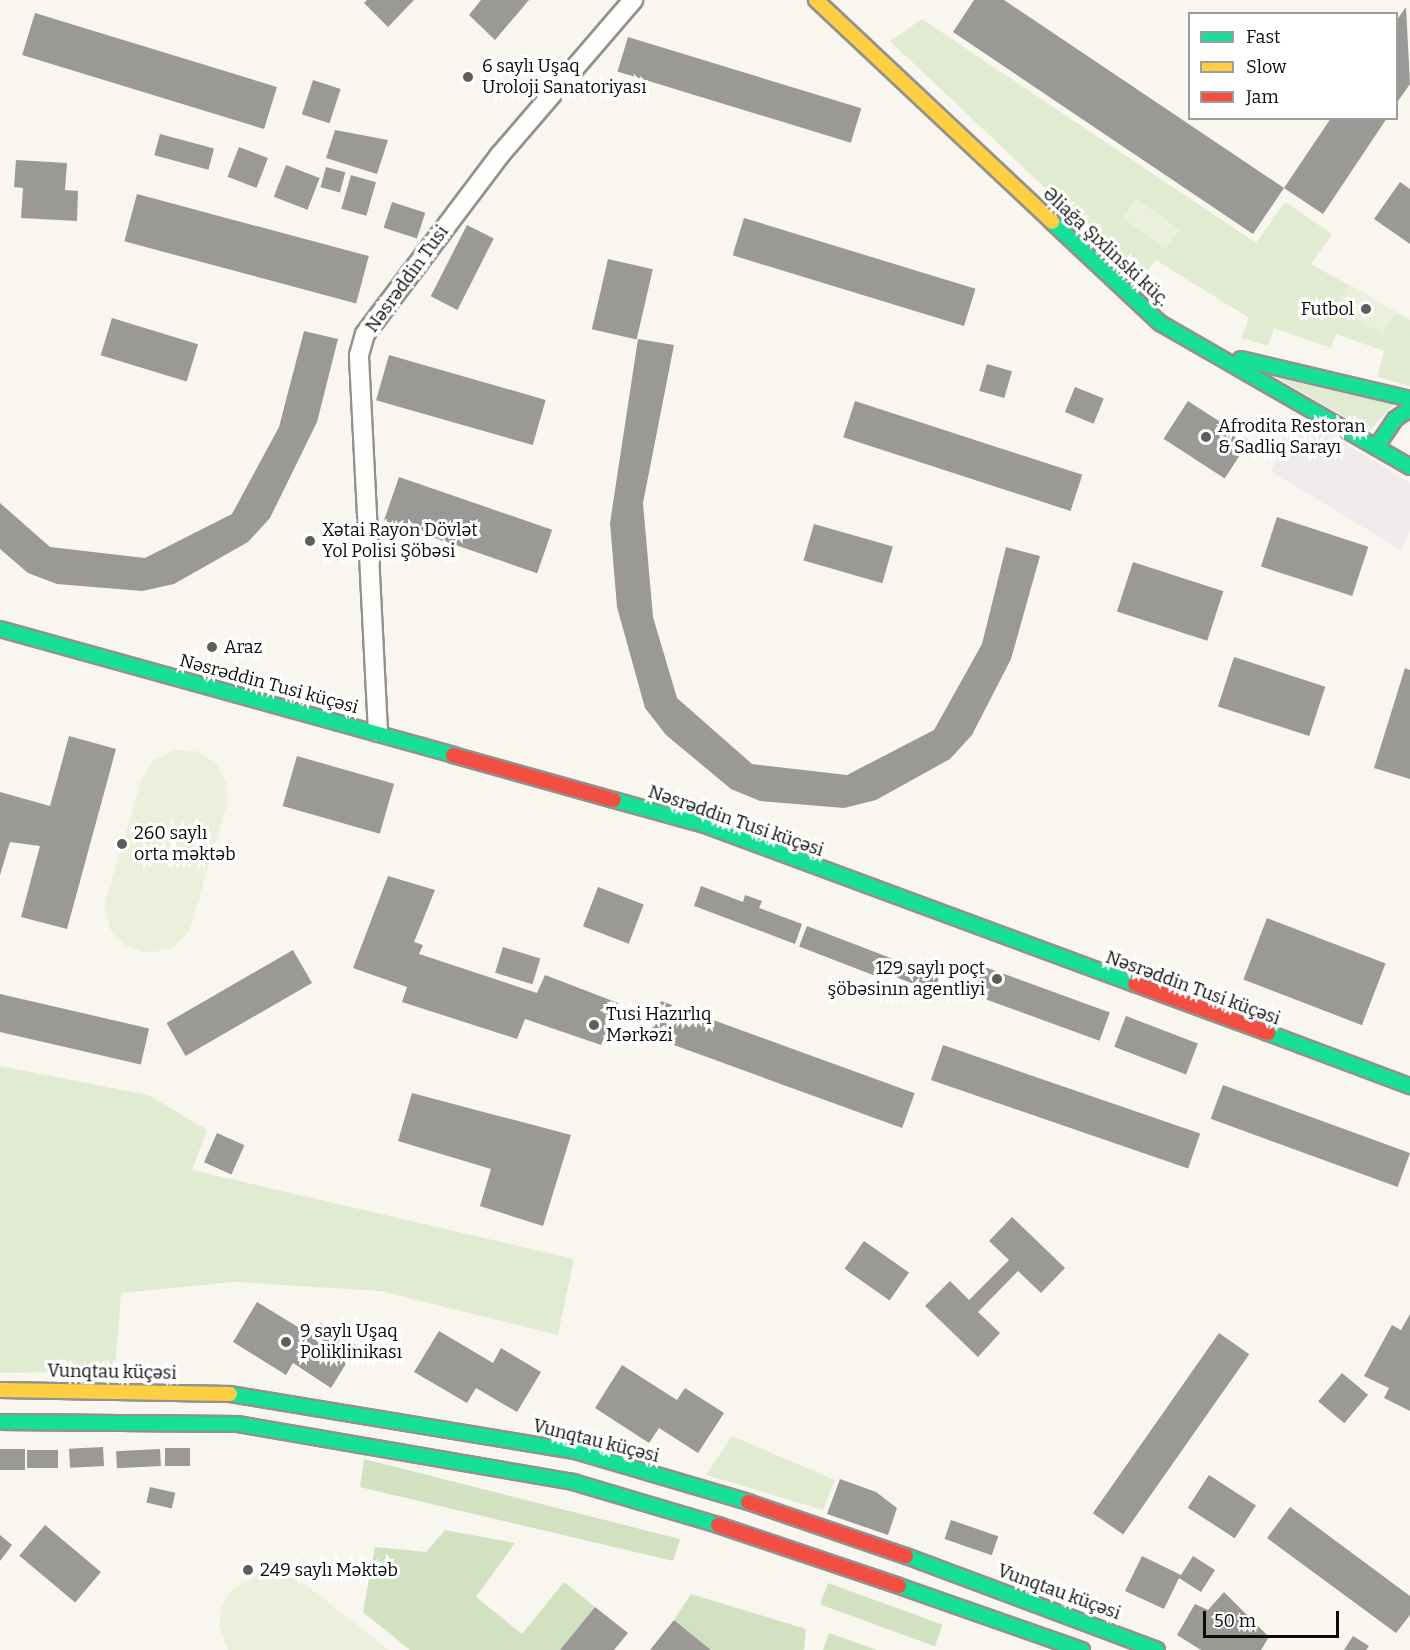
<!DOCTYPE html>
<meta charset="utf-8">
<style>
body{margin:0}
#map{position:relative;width:1410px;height:1650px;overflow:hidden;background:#f8f6ef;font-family:Bitter,serif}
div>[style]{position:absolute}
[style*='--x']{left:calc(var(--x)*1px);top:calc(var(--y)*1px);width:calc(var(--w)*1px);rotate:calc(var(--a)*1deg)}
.industrial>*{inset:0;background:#efeaec}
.green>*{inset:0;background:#e1ebd2}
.forest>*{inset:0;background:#d2e2c1;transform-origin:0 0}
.pitch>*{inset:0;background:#eaf0db;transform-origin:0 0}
.building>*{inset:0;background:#9b9995;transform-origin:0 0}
.roads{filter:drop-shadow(2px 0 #92918e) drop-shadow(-2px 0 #92918e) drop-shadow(0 2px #92918e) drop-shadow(0 -2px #92918e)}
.street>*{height:18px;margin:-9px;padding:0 9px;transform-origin:9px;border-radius:9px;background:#fefefd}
.fast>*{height:14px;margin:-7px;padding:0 7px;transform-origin:7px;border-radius:7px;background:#16e098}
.slow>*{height:14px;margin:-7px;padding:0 7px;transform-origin:7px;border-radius:7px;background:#ffcf43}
.jam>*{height:14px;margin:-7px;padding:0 7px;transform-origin:7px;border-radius:7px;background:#f24e42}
.dots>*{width:16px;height:16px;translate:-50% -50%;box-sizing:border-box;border:3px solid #fff;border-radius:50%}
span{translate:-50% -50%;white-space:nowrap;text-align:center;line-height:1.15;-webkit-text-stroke:6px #fff;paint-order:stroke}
.poi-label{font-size:18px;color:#0b0b0b}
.left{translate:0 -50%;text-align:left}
.right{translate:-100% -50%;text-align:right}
.street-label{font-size:18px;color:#0b0b0b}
.legend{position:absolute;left:1188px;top:12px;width:210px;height:108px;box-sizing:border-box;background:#fff;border:2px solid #9d9d9d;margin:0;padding:8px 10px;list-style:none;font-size:18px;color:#0b0b0b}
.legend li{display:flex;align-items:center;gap:12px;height:30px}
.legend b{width:30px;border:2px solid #9d9d9d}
.scale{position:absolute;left:1203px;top:1611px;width:136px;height:27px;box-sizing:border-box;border:3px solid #0b0b0b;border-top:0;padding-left:8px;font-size:18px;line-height:21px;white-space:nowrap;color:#0b0b0b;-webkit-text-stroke:4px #fff;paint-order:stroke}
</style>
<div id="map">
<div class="industrial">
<i style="clip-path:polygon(1291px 411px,1410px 483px,1410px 530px,1401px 550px,1272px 472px)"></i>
</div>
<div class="green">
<i style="clip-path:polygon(922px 19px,1256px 243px,1285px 202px,1332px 234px,1311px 264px,1410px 320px,1410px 386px,1377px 377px,1384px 351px,1336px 334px,1331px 348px,1274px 328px,1268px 346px,1241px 338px,1249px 318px,1156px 260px,1141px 279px,890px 41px)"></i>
<i style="clip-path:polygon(1274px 376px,1395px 403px,1369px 431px)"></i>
<i style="clip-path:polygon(0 1066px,148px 1095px,207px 1130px,192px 1170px,574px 1259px,558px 1335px,380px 1291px,234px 1282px,121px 1293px,115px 1371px,0 1373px)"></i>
<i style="clip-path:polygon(732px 1436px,835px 1480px,823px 1510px,706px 1475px)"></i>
</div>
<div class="forest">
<i style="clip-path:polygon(364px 1459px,680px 1539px,673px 1561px,360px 1487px)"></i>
<i style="clip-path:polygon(445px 1530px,515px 1543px,476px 1597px,522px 1634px,564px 1582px,595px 1607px,560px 1650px,410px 1650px,363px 1612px,375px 1547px,426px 1552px)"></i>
<i style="left:828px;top:1583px;width:122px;height:23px;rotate:20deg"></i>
<i style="clip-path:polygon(691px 1594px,806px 1629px,804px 1650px,711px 1650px,674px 1620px)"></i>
<i style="clip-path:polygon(829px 1633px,877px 1650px,823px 1650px)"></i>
</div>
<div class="pitch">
<i style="left:1136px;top:198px;width:54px;height:24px;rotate:36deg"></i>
<i style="left:1349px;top:284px;width:55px;height:26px;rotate:31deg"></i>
<i style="clip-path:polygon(174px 750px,196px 751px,215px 762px,226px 781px,227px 804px,189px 932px,172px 948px,149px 953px,126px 946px,110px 929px,104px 906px,142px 778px,154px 760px)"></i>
<i style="clip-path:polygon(262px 1572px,298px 1579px,389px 1650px,228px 1650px,219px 1626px,222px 1607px,230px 1591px)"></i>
</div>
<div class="building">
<i style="clip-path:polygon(367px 0,414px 0,388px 27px,364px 3px)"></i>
<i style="clip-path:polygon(481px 0,529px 0,495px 40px,469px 15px)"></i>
<i style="clip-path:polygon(974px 0,1004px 0,1284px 188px,1253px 234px,953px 32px)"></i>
<i style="clip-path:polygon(1406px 7px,1410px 84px,1396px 104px,1396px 21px)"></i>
<i style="left:35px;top:13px;width:253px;height:44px;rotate:17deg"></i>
<i style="left:628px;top:37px;width:244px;height:36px;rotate:17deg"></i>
<i style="left:313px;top:80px;width:29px;height:36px;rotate:18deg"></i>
<i style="clip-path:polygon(1331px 118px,1387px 118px,1323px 214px,1284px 188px)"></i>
<i style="clip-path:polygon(335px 130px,388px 140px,377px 174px,326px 158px)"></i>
<i style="left:160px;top:134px;width:56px;height:22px;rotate:15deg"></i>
<i style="left:239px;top:147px;width:31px;height:32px;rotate:21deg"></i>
<i style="clip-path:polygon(16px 160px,67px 163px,65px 190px,78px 191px,77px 221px,21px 218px,23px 188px,14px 187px)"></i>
<i style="left:286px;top:165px;width:36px;height:34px;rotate:21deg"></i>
<i style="left:326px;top:167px;width:20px;height:21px;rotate:15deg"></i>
<i style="left:351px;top:175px;width:26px;height:35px;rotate:16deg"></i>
<i style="clip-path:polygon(1400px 182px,1410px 189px,1410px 244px,1374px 219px)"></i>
<i style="left:137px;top:194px;width:240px;height:49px;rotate:15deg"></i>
<i style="left:392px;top:202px;width:35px;height:27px;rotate:18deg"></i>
<i style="left:744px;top:218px;width:242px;height:39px;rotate:17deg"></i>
<i style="left:467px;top:225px;width:30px;height:80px;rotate:27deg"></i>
<i style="left:608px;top:259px;width:46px;height:72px;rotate:13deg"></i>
<i style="left:112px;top:318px;width:90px;height:39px;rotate:17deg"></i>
<i style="clip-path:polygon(304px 331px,338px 339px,317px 422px,270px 518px,248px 542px,174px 584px,142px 591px,57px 584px,28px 573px,0 549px,0 503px,50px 547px,145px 558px,232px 514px,279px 427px)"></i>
<i style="clip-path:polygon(638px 339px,674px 345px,643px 503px,653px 617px,677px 698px,752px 764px,847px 775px,934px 730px,982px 644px,1006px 547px,1040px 556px,1011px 659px,972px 735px,950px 759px,876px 800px,844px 808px,760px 801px,731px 789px,666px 735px,645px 708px,617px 607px,610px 523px)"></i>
<i style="left:389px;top:355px;width:163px;height:47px;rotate:16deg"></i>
<i style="left:987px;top:364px;width:26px;height:28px;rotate:16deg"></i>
<i style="left:1075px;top:387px;width:31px;height:27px;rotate:22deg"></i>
<i style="left:855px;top:401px;width:239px;height:38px;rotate:18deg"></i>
<i style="left:1188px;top:401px;width:73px;height:45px;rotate:33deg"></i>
<i style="left:399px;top:477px;width:162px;height:46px;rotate:19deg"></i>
<i style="left:1277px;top:517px;width:96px;height:52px;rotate:18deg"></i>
<i style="left:814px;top:524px;width:82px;height:38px;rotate:16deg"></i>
<i style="left:1133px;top:562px;width:95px;height:52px;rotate:18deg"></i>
<i style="left:1234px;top:657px;width:96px;height:52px;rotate:18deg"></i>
<i style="clip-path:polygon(1405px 668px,1410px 670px,1410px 779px,1374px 768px)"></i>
<i style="clip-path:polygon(69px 736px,116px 749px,67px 929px,21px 917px,40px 846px,10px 842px,0 875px,0 792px,50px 806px)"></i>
<i style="left:297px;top:756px;width:101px;height:52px;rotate:16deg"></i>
<i style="clip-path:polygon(388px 876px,435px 890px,414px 942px,423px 945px,419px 954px,537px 993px,545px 975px,618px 1003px,601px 1045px,525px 1019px,517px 1039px,402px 1002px,407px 987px,353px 968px)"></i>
<i style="clip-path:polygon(701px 886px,743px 902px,745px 895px,762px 901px,759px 908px,802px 924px,795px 944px,694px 906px)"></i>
<i style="left:598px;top:887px;width:49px;height:42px;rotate:21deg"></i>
<i style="left:1267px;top:918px;width:127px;height:66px;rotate:21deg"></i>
<i style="left:807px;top:926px;width:91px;height:22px;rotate:21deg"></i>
<i style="left:503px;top:947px;width:39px;height:27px;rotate:17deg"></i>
<i style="left:293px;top:950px;width:38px;height:146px;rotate:60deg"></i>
<i style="left:896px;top:960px;width:47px;height:16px;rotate:21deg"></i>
<i style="left:982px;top:966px;width:136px;height:30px;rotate:20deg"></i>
<i style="left:0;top:994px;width:153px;height:37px;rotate:13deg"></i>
<i style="left:661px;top:1001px;width:270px;height:37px;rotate:20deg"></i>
<i style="left:1126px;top:1016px;width:77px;height:33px;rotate:21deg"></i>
<i style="left:943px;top:1045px;width:272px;height:37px;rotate:19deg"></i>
<i style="left:1223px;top:1085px;width:199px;height:36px;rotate:20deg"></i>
<i style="clip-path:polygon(412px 1093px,571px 1135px,543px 1226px,480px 1206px,491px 1169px,398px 1141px)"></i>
<i style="left:217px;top:1133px;width:30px;height:32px;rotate:24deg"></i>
<i style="clip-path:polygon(1012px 1217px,1065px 1268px,1041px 1293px,1018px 1271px,978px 1312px,1000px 1333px,978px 1357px,925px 1306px,950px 1281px,969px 1300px,1009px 1260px,989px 1241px)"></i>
<i style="left:864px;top:1241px;width:55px;height:34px;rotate:35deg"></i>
<i style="clip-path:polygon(257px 1302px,311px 1335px,319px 1322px,357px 1346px,331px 1388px,293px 1363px,286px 1375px,233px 1342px)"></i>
<i style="clip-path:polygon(1410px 1314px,1410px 1411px,1384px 1398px,1389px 1388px,1364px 1376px,1392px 1325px,1401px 1330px)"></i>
<i style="clip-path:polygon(439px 1331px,493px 1363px,501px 1348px,541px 1372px,517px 1412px,476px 1388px,467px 1403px,414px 1372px)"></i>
<i style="left:1219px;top:1333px;width:37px;height:220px;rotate:35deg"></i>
<i style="clip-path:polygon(622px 1365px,677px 1400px,685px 1388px,724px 1413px,698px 1453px,659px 1428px,649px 1443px,595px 1408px)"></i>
<i style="left:1342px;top:1373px;width:34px;height:37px;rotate:40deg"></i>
<i style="left:103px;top:1447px;width:19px;height:34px;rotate:87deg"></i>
<i style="left:190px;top:1448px;width:18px;height:25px;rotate:90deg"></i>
<i style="left:0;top:1449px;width:25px;height:21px"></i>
<i style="left:160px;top:1449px;width:17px;height:44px;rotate:87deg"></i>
<i style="left:58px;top:1450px;width:18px;height:31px;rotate:90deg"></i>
<i style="left:1209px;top:1475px;width:56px;height:39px;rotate:33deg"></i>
<i style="clip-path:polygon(840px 1479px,876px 1492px,897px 1508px,888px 1535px,827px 1514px)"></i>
<i style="left:150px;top:1487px;width:26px;height:16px;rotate:13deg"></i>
<i style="clip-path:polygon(1290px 1507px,1410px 1596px,1410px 1615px,1396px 1633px,1267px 1538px)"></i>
<i style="left:951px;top:1520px;width:50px;height:20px;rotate:19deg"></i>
<i style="left:45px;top:1525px;width:73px;height:40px;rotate:40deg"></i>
<i style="clip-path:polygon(0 1535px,12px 1545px,0 1561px)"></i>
<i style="clip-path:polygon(1142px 1556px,1181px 1575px,1193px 1556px,1215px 1570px,1201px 1592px,1179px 1578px,1164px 1609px,1125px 1591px)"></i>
<i style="clip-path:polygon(1224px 1592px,1269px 1637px,1261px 1650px,1201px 1650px,1177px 1635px,1195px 1604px,1208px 1610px)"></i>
<i style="clip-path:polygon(595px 1607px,628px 1633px,614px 1650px,560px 1650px)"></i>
<i style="clip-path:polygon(674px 1620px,711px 1650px,650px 1650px)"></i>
<i style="clip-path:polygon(1353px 1636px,1369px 1646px,1366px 1650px,1344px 1650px)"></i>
</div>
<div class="roads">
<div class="street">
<i style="--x:378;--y:732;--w:377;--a:-92.9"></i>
<i style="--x:359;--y:355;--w:22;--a:-74"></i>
<i style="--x:365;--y:334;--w:223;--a:-53"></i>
<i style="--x:499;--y:156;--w:206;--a:-49.3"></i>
</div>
<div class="fast">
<i style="--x:1052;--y:222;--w:148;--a:43.1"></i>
<i style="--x:1160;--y:323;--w:289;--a:29.9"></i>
<i style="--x:1241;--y:359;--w:174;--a:13.3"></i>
<i style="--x:1377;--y:446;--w:32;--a:-56"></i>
<i style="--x:1395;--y:419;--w:18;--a:-34"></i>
<i style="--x:0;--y:629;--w:470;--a:15.5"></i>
<i style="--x:614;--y:800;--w:94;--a:15.4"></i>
<i style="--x:705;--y:825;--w:458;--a:20.3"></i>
<i style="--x:1268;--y:1033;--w:152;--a:20.5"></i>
<i style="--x:230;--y:1394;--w:350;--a:9.4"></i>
<i style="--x:575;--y:1451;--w:180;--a:16.4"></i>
<i style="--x:0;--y:1422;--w:238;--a:0.5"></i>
<i style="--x:238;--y:1424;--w:340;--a:9.8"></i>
<i style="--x:573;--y:1482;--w:151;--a:16.5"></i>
<i style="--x:906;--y:1556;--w:268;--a:20.5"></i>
<i style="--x:899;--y:1586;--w:194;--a:19.3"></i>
</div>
<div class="slow">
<i style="--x:816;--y:0;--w:324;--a:43.2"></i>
<i style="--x:0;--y:1390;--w:230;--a:1"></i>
</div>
<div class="jam">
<i style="--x:453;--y:755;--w:167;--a:15.6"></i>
<i style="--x:1135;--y:984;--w:142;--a:20.2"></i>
<i style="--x:748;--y:1502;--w:167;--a:18.9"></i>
<i style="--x:718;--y:1525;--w:191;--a:18.6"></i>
</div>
</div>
<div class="dots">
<i style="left:468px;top:77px;background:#5e5d5b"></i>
<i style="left:1366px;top:309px;background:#5e5d5b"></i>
<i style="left:1206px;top:437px;background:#5e5d5b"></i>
<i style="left:310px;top:541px;background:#5e5d5b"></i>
<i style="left:212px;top:647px;background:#5e5d5b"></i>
<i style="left:122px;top:844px;background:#5e5d5b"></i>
<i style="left:997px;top:979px;background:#5e5d5b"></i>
<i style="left:594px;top:1025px;background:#5e5d5b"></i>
<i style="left:286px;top:1342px;background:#5e5d5b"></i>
<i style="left:248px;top:1570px;background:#5e5d5b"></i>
</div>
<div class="poi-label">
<span class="left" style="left:482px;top:77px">6 saylı Uşaq<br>Uroloji Sanatoriyası</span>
<span class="right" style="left:1354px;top:309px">Futbol</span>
<span class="left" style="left:1218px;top:437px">Afrodita Restoran<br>&amp; Sadliq Sarayı</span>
<span class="left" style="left:322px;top:541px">Xətai Rayon Dövlət<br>Yol Polisi Şöbəsi</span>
<span class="left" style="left:224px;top:647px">Araz</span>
<span class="left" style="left:134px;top:844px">260 saylı<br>orta məktəb</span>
<span class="right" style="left:985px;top:979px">129 saylı poçt<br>şöbəsinın agentliyi</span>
<span class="left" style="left:606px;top:1025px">Tusi Hazırlıq<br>Mərkəzi</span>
<span class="left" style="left:300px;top:1342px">9 saylı Uşaq<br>Poliklinikası</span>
<span class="left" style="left:260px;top:1570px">249 saylı Məktəb</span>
</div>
<div class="street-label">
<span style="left:1106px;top:247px;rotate:43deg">Əliağa Şıxlinski küç.</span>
<span style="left:407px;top:279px;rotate:-54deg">Nəsrəddin Tusi</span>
<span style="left:269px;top:684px;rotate:15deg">Nəsrəddin Tusi küçəsi</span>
<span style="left:736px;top:821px;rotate:19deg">Nəsrəddin Tusi küçəsi</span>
<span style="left:1193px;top:988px;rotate:20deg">Nəsrəddin Tusi küçəsi</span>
<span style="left:112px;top:1372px;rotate:1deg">Vunqtau küçəsi</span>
<span style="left:596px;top:1441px;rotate:14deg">Vunqtau küçəsi</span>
<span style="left:1059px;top:1592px;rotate:20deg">Vunqtau küçəsi</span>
</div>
<ul class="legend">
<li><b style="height:8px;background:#16e098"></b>Fast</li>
<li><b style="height:8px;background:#ffcf43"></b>Slow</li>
<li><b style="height:8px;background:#f24e42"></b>Jam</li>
</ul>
<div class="scale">50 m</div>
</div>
